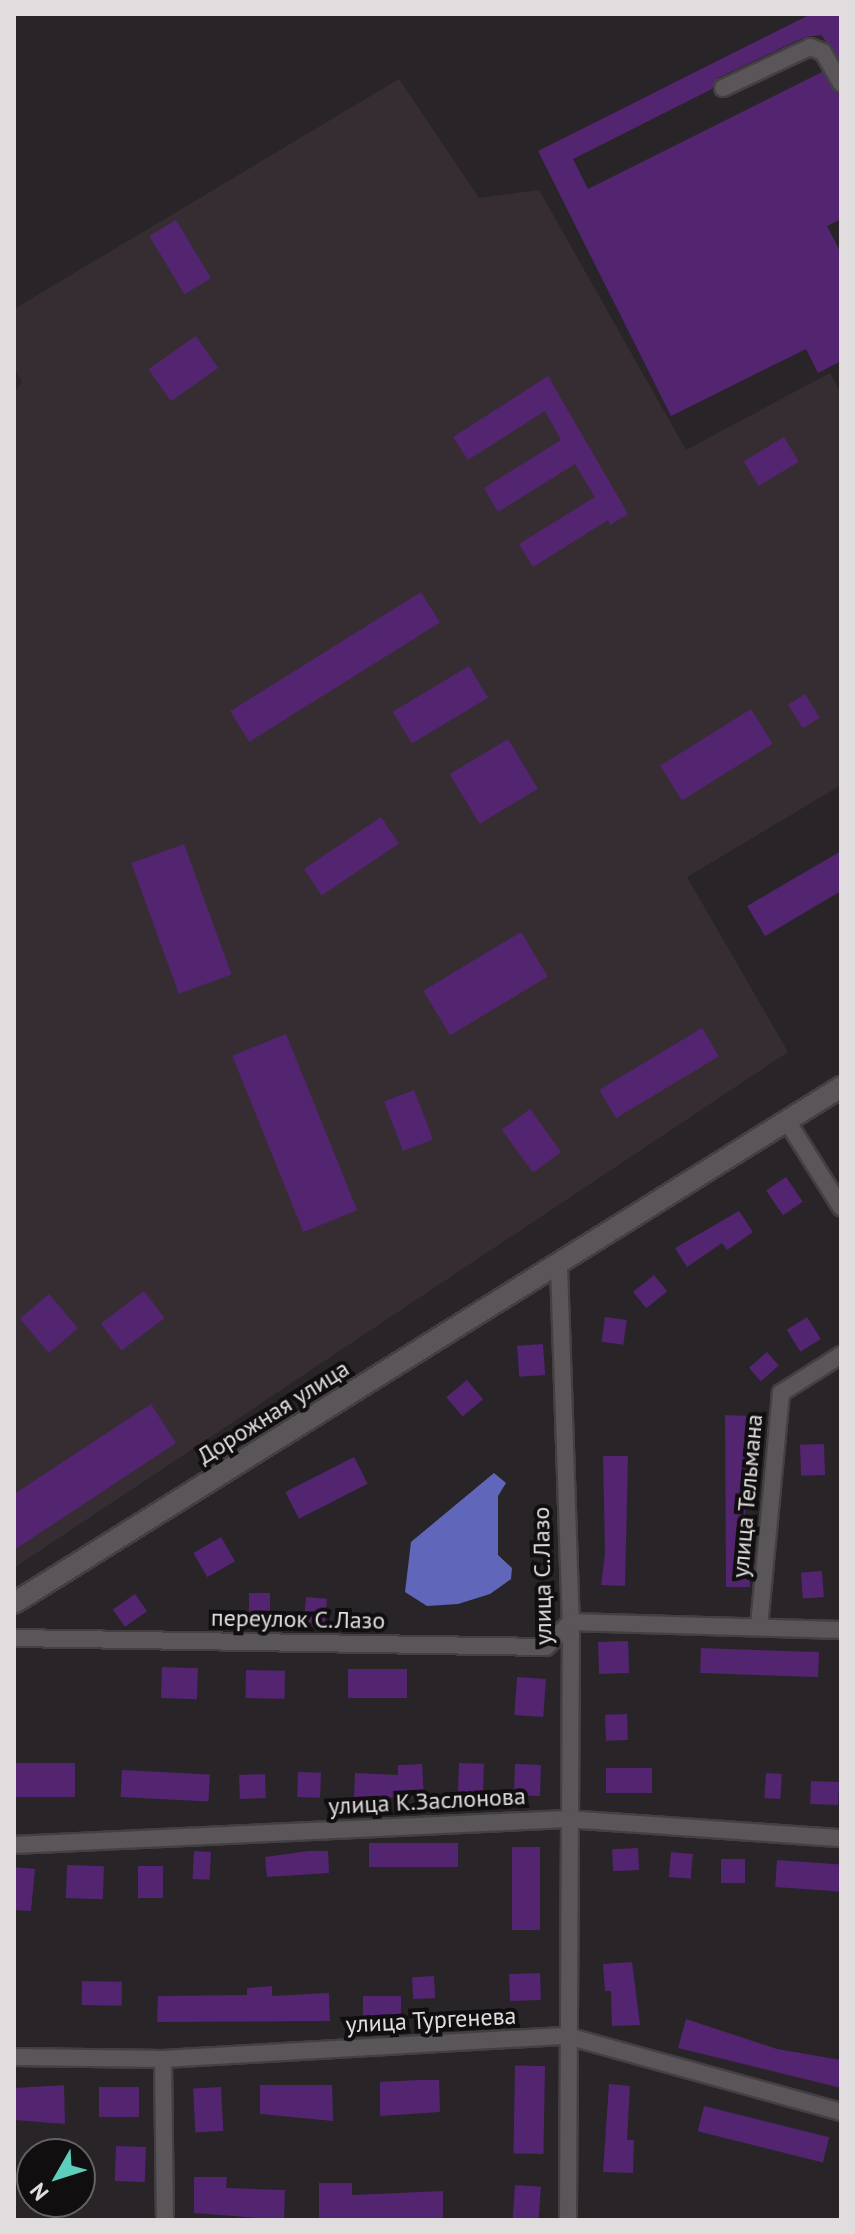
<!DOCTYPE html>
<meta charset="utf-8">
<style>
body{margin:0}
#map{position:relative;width:855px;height:2234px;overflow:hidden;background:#292427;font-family:"PT Sans",sans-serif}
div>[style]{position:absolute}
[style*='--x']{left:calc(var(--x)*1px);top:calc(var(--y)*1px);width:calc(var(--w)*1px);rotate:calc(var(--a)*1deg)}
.built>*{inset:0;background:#362d33}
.water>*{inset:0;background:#6067bb}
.building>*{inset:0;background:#532470;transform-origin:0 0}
.roads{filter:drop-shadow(2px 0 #444042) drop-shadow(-2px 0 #444042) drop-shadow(0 2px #444042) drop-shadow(0 -2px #444042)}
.minor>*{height:16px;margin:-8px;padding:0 8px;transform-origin:8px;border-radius:8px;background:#5a5558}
.tertiary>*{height:20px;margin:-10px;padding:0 10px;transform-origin:10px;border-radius:10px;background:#5a5558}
span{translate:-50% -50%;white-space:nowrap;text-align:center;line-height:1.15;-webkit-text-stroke:8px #100e0f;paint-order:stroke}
.street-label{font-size:24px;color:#e1dddf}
.frame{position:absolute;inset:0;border:16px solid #e1dddf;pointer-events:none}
.north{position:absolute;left:16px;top:2138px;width:80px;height:80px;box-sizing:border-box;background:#100e0f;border:2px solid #646162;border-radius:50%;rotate:231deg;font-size:22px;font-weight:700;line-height:32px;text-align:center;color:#e1dddf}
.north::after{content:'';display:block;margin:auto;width:28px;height:36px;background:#5ccebb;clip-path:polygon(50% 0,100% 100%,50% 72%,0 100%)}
</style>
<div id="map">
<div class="built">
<i style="clip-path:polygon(399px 79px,479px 198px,539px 190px,686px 450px,830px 373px,841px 394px,841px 785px,687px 877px,788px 1052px,14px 1568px,14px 392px,22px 382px,14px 367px,14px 309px)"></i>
</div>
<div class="water">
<i style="clip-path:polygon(494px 1473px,506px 1483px,498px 1496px,498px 1555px,512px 1568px,511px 1579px,490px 1594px,458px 1604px,427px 1606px,405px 1592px,411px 1542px)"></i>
</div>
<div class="building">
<i style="clip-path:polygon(811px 14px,841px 14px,841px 61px,821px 35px,805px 37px,718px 78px,712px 89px,573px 159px,588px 189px,822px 72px,841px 94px,841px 219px,827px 226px,841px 253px,841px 361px,818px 373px,806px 349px,671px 416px,538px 151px)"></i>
<i style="left:176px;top:220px;width:68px;height:31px;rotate:59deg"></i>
<i style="left:196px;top:336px;width:39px;height:58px;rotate:55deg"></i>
<i style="clip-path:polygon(548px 376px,628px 514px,610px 525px,608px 520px,533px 567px,519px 544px,595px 497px,575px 464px,498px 512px,484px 488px,561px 440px,545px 411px,468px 460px,453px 437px)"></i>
<i style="left:784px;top:437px;width:29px;height:47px;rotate:59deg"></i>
<i style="left:421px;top:592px;width:36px;height:225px;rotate:58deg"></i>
<i style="left:469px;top:666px;width:37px;height:89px;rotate:59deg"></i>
<i style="left:805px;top:694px;width:28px;height:20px;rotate:58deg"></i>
<i style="left:751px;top:709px;width:41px;height:107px;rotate:58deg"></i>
<i style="left:508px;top:739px;width:58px;height:68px;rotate:59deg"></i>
<i style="left:381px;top:817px;width:32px;height:93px;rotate:56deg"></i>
<i style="left:184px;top:844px;width:139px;height:56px;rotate:70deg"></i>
<i style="clip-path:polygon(841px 851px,841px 891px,765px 936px,747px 906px)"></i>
<i style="left:521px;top:932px;width:52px;height:114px;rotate:59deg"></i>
<i style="left:702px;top:1028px;width:33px;height:120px;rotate:59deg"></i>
<i style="left:286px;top:1034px;width:190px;height:58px;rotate:68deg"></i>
<i style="left:414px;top:1090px;width:53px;height:32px;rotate:69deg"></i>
<i style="left:530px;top:1109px;width:53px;height:35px;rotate:54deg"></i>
<i style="left:786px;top:1177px;width:30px;height:24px;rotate:56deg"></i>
<i style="clip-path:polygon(739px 1211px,753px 1232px,727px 1250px,722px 1243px,687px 1267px,675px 1248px)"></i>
<i style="left:654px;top:1275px;width:21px;height:27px;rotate:51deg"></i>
<i style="left:144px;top:1291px;width:34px;height:54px;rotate:53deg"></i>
<i style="left:49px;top:1294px;width:45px;height:38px;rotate:50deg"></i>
<i style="left:605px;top:1317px;width:22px;height:25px;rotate:8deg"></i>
<i style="left:807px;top:1317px;width:26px;height:24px;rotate:58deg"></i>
<i style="left:543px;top:1344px;width:31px;height:26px;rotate:86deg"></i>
<i style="left:767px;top:1352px;width:18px;height:24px;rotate:49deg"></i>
<i style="left:467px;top:1380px;width:25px;height:27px;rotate:50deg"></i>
<i style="clip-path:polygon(151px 1404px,176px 1443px,14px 1550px,14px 1494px)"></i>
<i style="clip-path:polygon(725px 1415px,752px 1416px,744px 1496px,750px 1587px,726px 1587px)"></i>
<i style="left:824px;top:1444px;width:31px;height:24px;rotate:88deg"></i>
<i style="clip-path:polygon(603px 1456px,628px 1456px,625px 1586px,601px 1585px,605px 1553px)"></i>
<i style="left:354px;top:1457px;width:30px;height:77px;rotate:63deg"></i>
<i style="left:221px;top:1537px;width:28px;height:32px;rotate:60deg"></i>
<i style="left:822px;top:1571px;width:26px;height:21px;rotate:86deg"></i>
<i style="left:270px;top:1593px;width:27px;height:21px;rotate:90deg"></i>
<i style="left:135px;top:1594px;width:21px;height:27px;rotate:55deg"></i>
<i style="left:306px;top:1597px;width:21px;height:25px;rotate:5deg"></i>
<i style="left:628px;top:1641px;width:32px;height:30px;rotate:88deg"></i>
<i style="left:701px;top:1648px;width:118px;height:25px;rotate:2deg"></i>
<i style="left:162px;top:1667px;width:36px;height:31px;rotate:2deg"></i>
<i style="left:407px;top:1669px;width:29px;height:59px;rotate:90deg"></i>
<i style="left:246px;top:1670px;width:39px;height:28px;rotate:1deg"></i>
<i style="left:517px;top:1677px;width:29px;height:38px;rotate:4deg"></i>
<i style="left:627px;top:1714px;width:26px;height:22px;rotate:88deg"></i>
<i style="left:14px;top:1763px;width:61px;height:34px"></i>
<i style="left:459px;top:1763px;width:25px;height:33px;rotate:2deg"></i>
<i style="clip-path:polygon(422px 1764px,424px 1798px,354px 1797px,355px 1773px,398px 1775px,398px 1765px)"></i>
<i style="left:515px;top:1764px;width:26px;height:31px;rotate:2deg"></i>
<i style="left:606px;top:1768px;width:46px;height:25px"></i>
<i style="left:122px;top:1770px;width:88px;height:27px;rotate:3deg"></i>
<i style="left:298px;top:1772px;width:23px;height:25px;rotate:2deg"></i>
<i style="left:766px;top:1773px;width:16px;height:25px;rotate:4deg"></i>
<i style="left:265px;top:1774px;width:24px;height:26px;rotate:88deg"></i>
<i style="left:811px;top:1781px;width:28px;height:23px;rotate:2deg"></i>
<i style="left:458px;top:1843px;width:24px;height:89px;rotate:90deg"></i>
<i style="left:512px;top:1847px;width:28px;height:83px"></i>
<i style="left:638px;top:1848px;width:22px;height:26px;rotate:87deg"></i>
<i style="left:194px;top:1851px;width:17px;height:28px;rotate:3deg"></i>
<i style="clip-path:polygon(308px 1851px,328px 1851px,329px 1873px,267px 1877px,265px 1857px)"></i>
<i style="left:671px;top:1852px;width:22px;height:25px;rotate:5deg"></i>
<i style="left:721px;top:1859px;width:24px;height:24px"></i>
<i style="left:777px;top:1860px;width:64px;height:27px;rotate:4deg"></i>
<i style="left:67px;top:1865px;width:37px;height:33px;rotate:2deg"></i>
<i style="left:138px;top:1866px;width:25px;height:32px"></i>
<i style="clip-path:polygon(14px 1867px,35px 1869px,31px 1911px,14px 1910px)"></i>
<i style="clip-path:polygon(632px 1962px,640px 2025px,612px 2026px,611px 1991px,605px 1991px,603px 1964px)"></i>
<i style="left:540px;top:1973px;width:27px;height:31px;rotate:88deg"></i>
<i style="left:434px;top:1976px;width:22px;height:22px;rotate:87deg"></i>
<i style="left:82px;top:1981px;width:40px;height:24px;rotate:1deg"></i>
<i style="clip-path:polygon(272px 1986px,272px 1996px,329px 1993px,330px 2021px,157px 2022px,158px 1996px,247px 1995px,247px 1988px)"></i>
<i style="left:363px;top:1996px;width:38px;height:22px"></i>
<i style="clip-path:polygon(686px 2019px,777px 2049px,841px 2060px,841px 2088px,678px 2048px)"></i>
<i style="left:545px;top:2066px;width:88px;height:30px;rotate:91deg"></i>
<i style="clip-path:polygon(419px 2080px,439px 2080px,440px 2112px,380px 2116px,380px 2082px)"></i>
<i style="clip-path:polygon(609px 2084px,630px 2086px,627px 2140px,634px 2140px,633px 2173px,603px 2172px)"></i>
<i style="clip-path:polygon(64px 2085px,65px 2124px,14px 2120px,14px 2088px)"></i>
<i style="clip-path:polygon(260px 2085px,332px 2085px,333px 2121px,260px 2114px)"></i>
<i style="left:99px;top:2087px;width:40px;height:30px"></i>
<i style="left:221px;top:2087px;width:44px;height:28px;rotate:87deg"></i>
<i style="left:704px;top:2106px;width:129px;height:26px;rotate:14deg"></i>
<i style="left:116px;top:2146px;width:30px;height:35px;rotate:2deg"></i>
<i style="clip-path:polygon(194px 2177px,227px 2177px,226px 2188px,285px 2190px,284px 2220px,194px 2213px)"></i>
<i style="clip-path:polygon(319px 2183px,352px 2183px,352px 2195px,443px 2191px,443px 2220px,319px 2220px)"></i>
<i style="left:515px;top:2185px;width:26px;height:35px;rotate:4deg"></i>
</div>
<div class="roads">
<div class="minor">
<i style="--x:723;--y:88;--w:96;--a:-25.2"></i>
<i style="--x:810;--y:47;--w:14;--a:21"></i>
<i style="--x:823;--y:52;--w:36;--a:60"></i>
<i style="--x:787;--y:1121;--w:102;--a:57.9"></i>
<i style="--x:559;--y:1266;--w:356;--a:88.1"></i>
<i style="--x:571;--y:1622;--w:598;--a:90.29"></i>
<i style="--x:759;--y:1626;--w:234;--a:-84.6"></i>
<i style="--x:781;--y:1393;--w:71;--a:-32.3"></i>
<i style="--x:14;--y:1638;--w:532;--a:0.97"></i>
<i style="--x:546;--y:1647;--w:35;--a:-45"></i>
<i style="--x:571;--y:1622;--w:270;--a:1.7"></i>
<i style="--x:14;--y:1845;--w:554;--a:-2.69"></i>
<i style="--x:567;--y:1819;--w:275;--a:4"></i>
<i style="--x:14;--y:2057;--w:149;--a:0.8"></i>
<i style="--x:163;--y:2059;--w:405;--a:-3.3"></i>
<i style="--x:567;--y:2036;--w:284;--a:15.5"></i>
<i style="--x:163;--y:2059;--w:161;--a:89.3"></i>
</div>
<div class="tertiary">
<i style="--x:14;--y:1603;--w:975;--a:-31.96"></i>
</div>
</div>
<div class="street-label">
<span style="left:273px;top:1412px;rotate:-32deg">Дорожная улица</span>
<span style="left:747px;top:1496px;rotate:-85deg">улица Тельмана</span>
<span style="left:542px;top:1576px;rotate:-91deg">улица С.Лазо</span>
<span style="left:298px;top:1619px;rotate:1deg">переулок С.Лазо</span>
<span style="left:427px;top:1801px;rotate:-3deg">улица К.Заслонова</span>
<span style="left:431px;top:2020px;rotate:-3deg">улица Тургенева</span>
</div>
<div class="frame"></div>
<div class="north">N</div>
</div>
